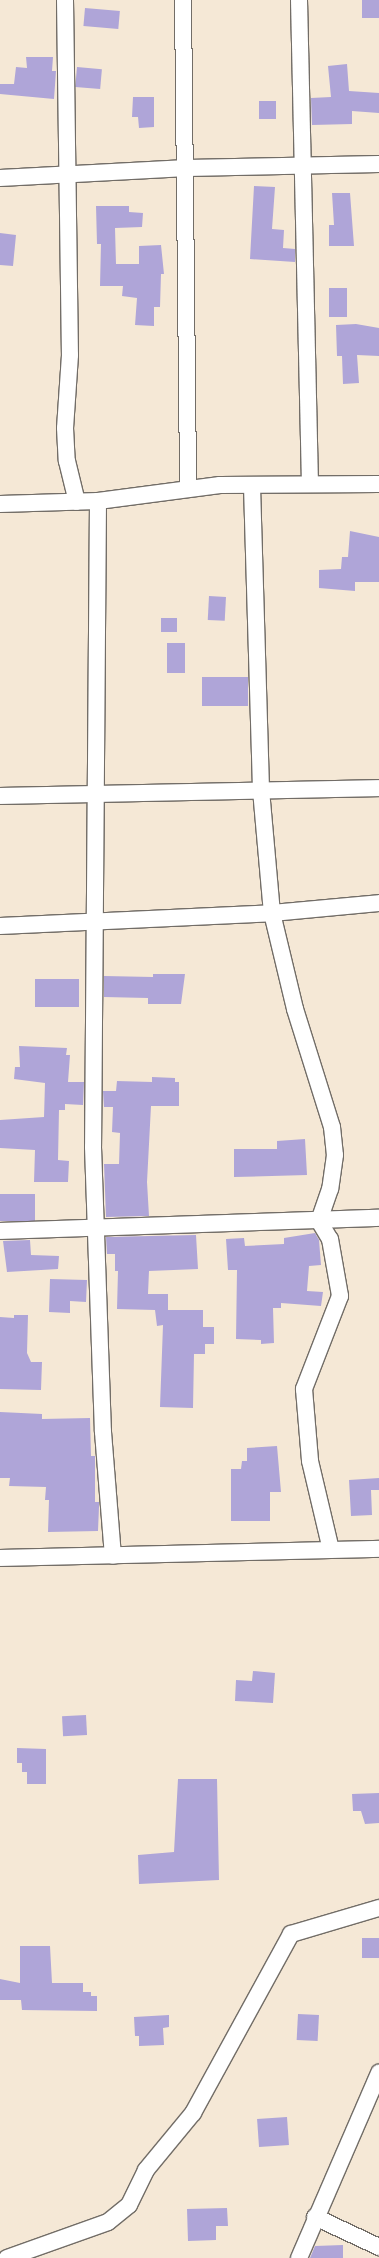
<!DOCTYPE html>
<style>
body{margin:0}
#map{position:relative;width:379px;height:2258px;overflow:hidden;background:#f5e8d6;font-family:Pangolin,sans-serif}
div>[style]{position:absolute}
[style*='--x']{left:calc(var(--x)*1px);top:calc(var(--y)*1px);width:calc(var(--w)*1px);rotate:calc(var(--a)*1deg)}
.building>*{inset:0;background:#afa5d8;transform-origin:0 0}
.roads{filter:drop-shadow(1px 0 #726d67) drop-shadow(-1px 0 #726d67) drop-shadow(0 1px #726d67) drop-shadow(0 -1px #726d67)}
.minor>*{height:16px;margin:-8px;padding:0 8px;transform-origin:8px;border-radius:8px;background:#fff}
span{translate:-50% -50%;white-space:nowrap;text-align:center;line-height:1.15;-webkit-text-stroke:5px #f6f6f2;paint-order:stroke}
</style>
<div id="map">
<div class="building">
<i style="left:362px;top:0;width:17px;height:18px"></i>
<i style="left:85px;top:8px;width:35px;height:18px;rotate:5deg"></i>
<i style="clip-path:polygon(26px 57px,53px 57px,52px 71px,56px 71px,54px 99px,0 94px,0 84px,14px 84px,16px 67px,27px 68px)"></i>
<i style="clip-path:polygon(347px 64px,349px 91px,379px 93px,379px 113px,352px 111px,352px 124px,312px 125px,311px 98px,331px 97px,328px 66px)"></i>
<i style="left:77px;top:67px;width:25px;height:20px;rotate:5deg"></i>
<i style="clip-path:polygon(133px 97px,154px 97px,154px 127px,139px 128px,138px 117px,132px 117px)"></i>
<i style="left:259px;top:101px;width:17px;height:18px"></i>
<i style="clip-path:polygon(254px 186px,275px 187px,272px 229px,284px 230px,283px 248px,295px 249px,295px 262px,250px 259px)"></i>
<i style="clip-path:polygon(332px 193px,350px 193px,354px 246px,329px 246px,329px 225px,334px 225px)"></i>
<i style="clip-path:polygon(96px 206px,129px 206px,129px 212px,143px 213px,142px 227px,115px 228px,116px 264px,139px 264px,139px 246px,161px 245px,164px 274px,161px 274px,160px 307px,154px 307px,154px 326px,135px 325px,137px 298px,122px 296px,123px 286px,100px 286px,101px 244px,97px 244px)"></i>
<i style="clip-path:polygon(0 233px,16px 235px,13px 266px,0 265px)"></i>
<i style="left:329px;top:288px;width:18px;height:29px"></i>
<i style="clip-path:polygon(356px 324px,379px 328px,379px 356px,357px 355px,359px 383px,343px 384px,342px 356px,337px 356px,336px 325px)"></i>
<i style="clip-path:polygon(350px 531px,379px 537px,379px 582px,355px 582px,355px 591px,319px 588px,319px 570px,341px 569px,342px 557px,348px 557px)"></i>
<i style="left:209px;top:596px;width:17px;height:24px;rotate:3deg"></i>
<i style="left:177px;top:618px;width:14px;height:16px;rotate:90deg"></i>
<i style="left:167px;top:643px;width:18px;height:30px"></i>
<i style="left:202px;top:677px;width:46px;height:29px"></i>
<i style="clip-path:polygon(153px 974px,185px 974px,181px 1004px,148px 1004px,148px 998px,104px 997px,104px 976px,153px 977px)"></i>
<i style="left:79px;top:979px;width:28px;height:44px;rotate:90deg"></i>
<i style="clip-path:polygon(19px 1046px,67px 1048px,66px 1055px,70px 1055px,68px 1082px,84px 1082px,83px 1105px,65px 1104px,65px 1110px,59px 1110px,58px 1160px,69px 1161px,68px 1182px,34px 1182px,35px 1150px,0 1148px,0 1120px,44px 1117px,45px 1083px,14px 1079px,15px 1067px,20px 1067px)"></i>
<i style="clip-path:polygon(152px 1077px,175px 1078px,175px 1082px,179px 1082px,179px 1106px,151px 1106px,147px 1182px,149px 1216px,106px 1217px,104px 1164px,119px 1164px,120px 1133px,112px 1132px,113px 1107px,104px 1107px,103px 1091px,116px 1091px,117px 1081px,152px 1082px)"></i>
<i style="clip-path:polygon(305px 1139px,307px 1175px,234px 1177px,234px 1149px,277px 1149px,277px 1141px)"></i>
<i style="left:0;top:1194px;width:35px;height:27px"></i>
<i style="clip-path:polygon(315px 1233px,319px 1240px,321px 1265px,309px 1266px,307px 1291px,323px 1292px,321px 1306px,281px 1303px,281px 1308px,273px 1308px,274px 1343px,261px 1344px,261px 1340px,236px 1339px,237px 1270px,228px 1270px,226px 1239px,244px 1238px,245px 1246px,284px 1244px,284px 1238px)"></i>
<i style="clip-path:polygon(196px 1235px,198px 1269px,149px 1271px,148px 1294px,168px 1294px,168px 1310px,203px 1310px,203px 1327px,214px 1327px,214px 1344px,205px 1344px,205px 1354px,194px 1354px,193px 1408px,160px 1407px,163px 1325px,157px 1326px,155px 1310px,117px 1309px,118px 1271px,115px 1271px,115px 1254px,107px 1254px,106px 1237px)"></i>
<i style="clip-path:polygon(30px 1240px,31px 1255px,59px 1256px,58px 1269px,7px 1272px,3px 1241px)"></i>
<i style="clip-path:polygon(50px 1279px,87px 1280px,86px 1302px,70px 1301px,70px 1313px,49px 1312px)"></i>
<i style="clip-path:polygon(14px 1315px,28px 1315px,27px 1353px,31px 1362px,42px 1362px,41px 1390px,0 1389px,0 1317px,14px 1318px)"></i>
<i style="clip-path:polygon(0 1412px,42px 1414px,42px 1419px,90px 1418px,91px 1456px,95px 1456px,95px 1502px,99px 1502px,99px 1507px,98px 1531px,48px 1532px,49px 1500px,45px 1500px,46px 1487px,9px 1486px,10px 1478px,0 1478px)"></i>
<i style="clip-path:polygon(277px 1446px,281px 1492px,270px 1492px,270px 1521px,231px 1521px,231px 1469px,241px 1469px,242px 1461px,247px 1461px,247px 1448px)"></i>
<i style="clip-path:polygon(379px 1478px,379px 1490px,371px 1490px,372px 1515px,351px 1516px,349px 1480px)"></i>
<i style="clip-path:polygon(253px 1671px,275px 1673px,273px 1703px,235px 1701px,236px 1680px,252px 1681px)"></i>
<i style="left:86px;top:1715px;width:20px;height:24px;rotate:87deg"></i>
<i style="clip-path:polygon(17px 1748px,46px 1749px,46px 1784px,27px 1784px,27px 1772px,22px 1772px,22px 1763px,17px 1763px)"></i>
<i style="clip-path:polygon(178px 1779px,217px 1779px,219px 1880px,139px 1884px,138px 1855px,174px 1852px)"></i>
<i style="clip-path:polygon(379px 1793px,379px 1823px,365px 1824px,361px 1811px,353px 1811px,352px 1794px)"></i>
<i style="left:362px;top:1938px;width:17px;height:20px"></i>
<i style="clip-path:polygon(20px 1946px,50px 1946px,52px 1983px,83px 1983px,83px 1992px,91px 1992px,91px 1996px,97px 1996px,97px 2011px,22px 2010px,21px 2000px,0 2000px,0 1979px,20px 1983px)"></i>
<i style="left:298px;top:2014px;width:21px;height:26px;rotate:3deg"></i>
<i style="clip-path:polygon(169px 2015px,169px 2027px,163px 2028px,164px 2045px,139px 2046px,139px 2036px,135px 2036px,134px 2017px)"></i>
<i style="left:287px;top:2117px;width:28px;height:30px;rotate:86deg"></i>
<i style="clip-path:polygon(227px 2208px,228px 2226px,216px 2226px,216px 2240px,188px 2241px,187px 2209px)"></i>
<i style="clip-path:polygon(343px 2245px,343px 2258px,310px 2258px,315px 2246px)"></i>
</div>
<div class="roads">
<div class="minor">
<i style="--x:65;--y:0;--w:355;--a:89.2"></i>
<i style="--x:70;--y:355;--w:73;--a:93.9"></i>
<i style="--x:65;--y:428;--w:33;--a:87"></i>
<i style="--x:67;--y:461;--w:42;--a:76.3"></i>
<i style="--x:183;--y:0;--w:487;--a:89.4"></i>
<i style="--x:299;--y:0;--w:484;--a:88.7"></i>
<i style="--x:0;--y:178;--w:187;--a:-3.1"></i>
<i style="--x:187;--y:168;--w:192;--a:-1.2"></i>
<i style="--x:252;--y:486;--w:304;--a:88.3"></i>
<i style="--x:261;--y:790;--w:123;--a:84.9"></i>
<i style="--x:272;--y:913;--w:99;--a:76.5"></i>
<i style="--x:295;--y:1009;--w:124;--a:72.6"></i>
<i style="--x:332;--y:1127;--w:28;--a:84"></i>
<i style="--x:335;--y:1155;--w:34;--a:98"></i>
<i style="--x:330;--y:1189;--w:34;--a:109"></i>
<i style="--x:319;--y:1221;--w:21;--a:59"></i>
<i style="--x:330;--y:1239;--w:58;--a:80"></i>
<i style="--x:340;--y:1296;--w:100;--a:111.2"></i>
<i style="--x:304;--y:1389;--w:72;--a:85.2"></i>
<i style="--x:310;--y:1461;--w:91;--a:76.7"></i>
<i style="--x:98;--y:501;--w:646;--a:90.44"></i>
<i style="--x:93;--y:1147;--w:285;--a:88"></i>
<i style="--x:103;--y:1432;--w:124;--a:85.4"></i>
<i style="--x:0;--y:504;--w:98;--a:-1.8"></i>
<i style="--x:98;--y:501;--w:123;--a:-7.5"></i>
<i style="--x:220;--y:485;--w:159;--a:-0.4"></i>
<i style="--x:0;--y:796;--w:379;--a:-1.2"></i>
<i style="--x:0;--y:926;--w:272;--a:-2.7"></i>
<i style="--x:272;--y:913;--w:107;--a:-5.3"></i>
<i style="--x:0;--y:1231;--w:379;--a:-2"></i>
<i style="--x:0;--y:1558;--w:379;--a:-1.4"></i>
<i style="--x:315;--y:2217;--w:71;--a:25.1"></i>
<i style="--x:7;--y:2258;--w:107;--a:-19.6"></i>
<i style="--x:108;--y:2222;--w:27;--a:-39"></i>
<i style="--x:129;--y:2205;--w:39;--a:-64"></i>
<i style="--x:146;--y:2170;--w:74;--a:-50.5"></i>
<i style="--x:193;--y:2113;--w:204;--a:-61.3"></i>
<i style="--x:291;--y:1934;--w:92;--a:-16.5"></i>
<i style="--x:299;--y:2258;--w:202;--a:-66.6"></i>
</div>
</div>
</div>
